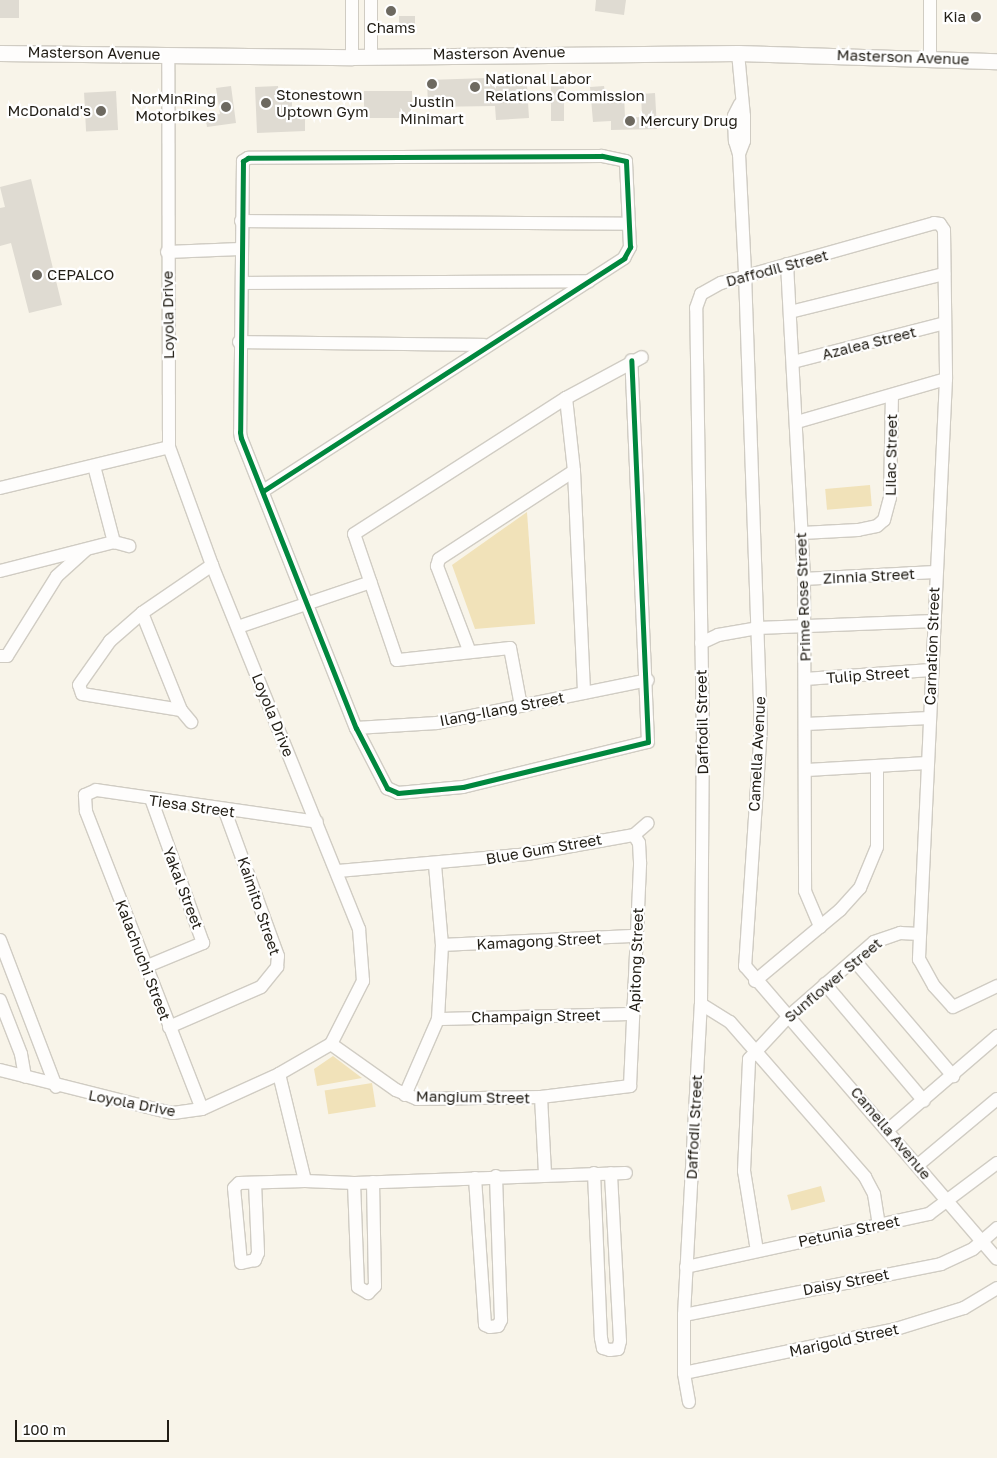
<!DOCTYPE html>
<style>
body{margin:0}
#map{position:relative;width:997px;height:1458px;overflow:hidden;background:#f8f4e9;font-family:"Golos Text",sans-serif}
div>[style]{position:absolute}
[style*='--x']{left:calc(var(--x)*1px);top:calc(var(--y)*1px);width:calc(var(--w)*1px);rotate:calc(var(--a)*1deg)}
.green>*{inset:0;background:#f1e2b9;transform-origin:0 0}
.building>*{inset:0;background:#dfdbd2;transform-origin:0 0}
.roads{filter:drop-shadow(1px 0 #d0ccc3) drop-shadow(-1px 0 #d0ccc3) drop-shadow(0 1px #d0ccc3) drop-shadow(0 -1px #d0ccc3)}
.minor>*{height:12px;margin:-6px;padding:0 6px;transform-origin:6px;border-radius:6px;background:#fefdfc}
.major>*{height:15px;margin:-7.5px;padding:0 7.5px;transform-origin:7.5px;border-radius:7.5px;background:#fefdfc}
.cycleway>*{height:5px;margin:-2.5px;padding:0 2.5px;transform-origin:2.5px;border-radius:2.5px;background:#00873e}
.dots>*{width:14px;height:14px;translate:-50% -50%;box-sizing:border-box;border:2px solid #fff;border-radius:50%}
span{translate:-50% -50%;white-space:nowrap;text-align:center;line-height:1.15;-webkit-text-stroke:4.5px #fff;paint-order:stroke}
.poi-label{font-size:15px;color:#221e16}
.right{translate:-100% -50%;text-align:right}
.left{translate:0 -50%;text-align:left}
.street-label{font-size:15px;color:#221e16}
.scale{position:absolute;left:15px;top:1420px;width:154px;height:22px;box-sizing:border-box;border:2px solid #221e16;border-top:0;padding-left:6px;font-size:15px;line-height:18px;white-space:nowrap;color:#221e16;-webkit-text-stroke:4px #fff;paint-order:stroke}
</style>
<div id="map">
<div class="green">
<i style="left:870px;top:485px;width:21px;height:45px;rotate:85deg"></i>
<i style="clip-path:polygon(527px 512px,535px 624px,475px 629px,452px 565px)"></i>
<i style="clip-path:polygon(333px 1056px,362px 1078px,317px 1086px,314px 1069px)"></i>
<i style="left:372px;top:1083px;width:24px;height:48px;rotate:81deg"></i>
<i style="left:821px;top:1186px;width:16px;height:35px;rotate:75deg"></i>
</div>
<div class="building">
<i style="left:0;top:0;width:19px;height:18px"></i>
<i style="clip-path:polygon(596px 0,626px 0,624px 15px,595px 11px)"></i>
<i style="left:415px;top:16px;width:9px;height:16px;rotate:90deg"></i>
<i style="clip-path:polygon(518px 77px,527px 86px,529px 118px,496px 120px,495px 106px,428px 107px,427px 80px)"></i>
<i style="left:551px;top:81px;width:13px;height:40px"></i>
<i style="clip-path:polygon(231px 86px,236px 123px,207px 127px,205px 116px,220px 114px,216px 88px)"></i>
<i style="clip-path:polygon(278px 86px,279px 98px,292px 98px,292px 115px,305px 114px,305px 131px,257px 133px,255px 87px)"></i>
<i style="clip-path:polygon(604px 86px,605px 92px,624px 92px,625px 118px,642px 117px,641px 94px,655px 93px,657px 129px,611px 130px,611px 121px,593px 122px,590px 87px)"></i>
<i style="left:116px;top:91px;width:39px;height:32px;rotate:87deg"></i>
<i style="left:412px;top:91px;width:27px;height:48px;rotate:90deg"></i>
<i style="clip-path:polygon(31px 179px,62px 305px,29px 313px,11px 243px,0 246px,0 208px,5px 207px,0 187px)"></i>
</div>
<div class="roads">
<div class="minor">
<i style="--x:371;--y:0;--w:56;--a:90"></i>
<i style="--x:738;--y:53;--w:63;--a:84.6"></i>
<i style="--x:744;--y:116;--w:25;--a:90"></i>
<i style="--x:744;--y:141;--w:14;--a:111"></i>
<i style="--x:352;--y:57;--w:57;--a:-90"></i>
<i style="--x:930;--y:58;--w:58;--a:-90"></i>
<i style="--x:740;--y:104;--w:13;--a:117"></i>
<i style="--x:734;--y:116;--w:25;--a:88"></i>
<i style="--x:735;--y:141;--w:14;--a:73"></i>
<i style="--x:739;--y:154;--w:120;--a:87.1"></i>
<i style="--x:745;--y:274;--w:453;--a:88"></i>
<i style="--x:761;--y:727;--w:240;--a:93.8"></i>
<i style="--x:745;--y:966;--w:386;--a:49.3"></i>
<i style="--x:241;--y:221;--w:388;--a:0.4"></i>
<i style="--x:167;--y:252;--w:73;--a:-2.4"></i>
<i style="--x:787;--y:264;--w:315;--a:86.9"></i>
<i style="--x:804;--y:579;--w:312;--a:89.8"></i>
<i style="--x:805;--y:891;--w:39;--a:67"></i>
<i style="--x:242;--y:283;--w:347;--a:-0.3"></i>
<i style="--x:790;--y:312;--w:159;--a:-13.9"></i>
<i style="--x:239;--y:342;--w:245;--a:0.7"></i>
<i style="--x:793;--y:362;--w:157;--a:-14.4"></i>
<i style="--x:566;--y:398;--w:73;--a:83.7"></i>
<i style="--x:574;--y:471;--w:222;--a:87.4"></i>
<i style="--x:797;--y:422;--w:155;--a:-16.1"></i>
<i style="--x:94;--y:466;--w:79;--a:75.3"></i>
<i style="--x:114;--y:542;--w:16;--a:15"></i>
<i style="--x:0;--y:488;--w:174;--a:-13.6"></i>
<i style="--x:263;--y:491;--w:430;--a:-32.8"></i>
<i style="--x:624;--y:258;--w:13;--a:-61"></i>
<i style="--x:630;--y:247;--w:86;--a:-92.7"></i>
<i style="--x:626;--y:161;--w:25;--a:-168"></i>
<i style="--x:602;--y:156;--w:354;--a:179.7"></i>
<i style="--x:248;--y:158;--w:6;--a:149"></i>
<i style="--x:243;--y:161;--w:271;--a:90.6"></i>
<i style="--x:240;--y:432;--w:6;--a:81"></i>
<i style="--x:241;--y:438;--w:312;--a:68.4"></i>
<i style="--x:356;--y:728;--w:68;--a:62.7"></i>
<i style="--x:387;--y:788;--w:12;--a:24"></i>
<i style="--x:398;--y:793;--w:65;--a:-5.3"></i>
<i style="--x:463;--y:787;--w:190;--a:-13.7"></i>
<i style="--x:648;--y:742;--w:382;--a:-92.5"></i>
<i style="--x:802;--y:533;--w:56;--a:-3.1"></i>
<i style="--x:858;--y:530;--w:19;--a:-12"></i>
<i style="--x:877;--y:526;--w:9;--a:-41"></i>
<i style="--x:884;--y:520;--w:23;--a:-75"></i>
<i style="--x:890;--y:498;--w:103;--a:-88.9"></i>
<i style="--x:0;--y:571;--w:118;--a:-14.3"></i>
<i style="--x:804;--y:579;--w:130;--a:-3.1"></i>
<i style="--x:142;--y:613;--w:105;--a:68.1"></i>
<i style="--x:181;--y:710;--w:16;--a:50"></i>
<i style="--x:238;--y:627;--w:140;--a:-18.7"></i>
<i style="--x:701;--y:643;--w:19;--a:-25"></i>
<i style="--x:718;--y:635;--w:40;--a:-10"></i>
<i style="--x:757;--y:628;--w:177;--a:-2.3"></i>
<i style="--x:469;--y:650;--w:90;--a:-110.9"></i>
<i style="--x:437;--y:566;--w:7;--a:-74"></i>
<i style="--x:439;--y:559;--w:161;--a:-33.1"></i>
<i style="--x:0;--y:656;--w:7;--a:0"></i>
<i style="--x:7;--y:656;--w:94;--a:-58"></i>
<i style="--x:57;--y:576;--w:39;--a:-42"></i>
<i style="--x:805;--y:679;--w:126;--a:-4.1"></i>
<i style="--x:521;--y:706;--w:59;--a:-100.7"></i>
<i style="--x:510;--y:648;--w:114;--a:173.9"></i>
<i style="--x:397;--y:660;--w:133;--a:-108.8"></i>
<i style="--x:354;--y:534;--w:252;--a:-32.7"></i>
<i style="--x:566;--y:398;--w:86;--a:-28.3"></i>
<i style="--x:181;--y:710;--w:100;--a:-170.8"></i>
<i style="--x:82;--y:694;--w:9;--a:-108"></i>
<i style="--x:79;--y:685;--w:54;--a:-54.8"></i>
<i style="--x:110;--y:641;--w:43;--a:-41.2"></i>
<i style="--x:142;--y:613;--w:85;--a:-34.4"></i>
<i style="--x:806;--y:724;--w:123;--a:-2.8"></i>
<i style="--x:356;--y:728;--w:81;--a:-3.5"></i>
<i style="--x:437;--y:723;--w:215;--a:-11.5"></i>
<i style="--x:807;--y:770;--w:120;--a:-3.3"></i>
<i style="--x:338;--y:871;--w:190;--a:-5.1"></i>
<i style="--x:527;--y:854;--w:109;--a:-10.1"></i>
<i style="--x:634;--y:835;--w:18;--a:-41"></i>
<i style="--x:0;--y:940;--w:157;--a:69.1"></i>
<i style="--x:442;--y:945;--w:194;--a:-2.7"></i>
<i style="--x:854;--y:960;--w:153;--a:49.5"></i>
<i style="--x:145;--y:967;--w:63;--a:-22.5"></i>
<i style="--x:203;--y:943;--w:151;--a:-109.8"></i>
<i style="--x:755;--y:981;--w:111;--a:-39.9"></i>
<i style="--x:840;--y:910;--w:30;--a:-48"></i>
<i style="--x:860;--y:888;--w:44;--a:-67.5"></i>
<i style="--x:877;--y:847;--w:79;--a:-90"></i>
<i style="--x:825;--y:984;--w:153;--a:49.8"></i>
<i style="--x:0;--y:1000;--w:58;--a:68.7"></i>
<i style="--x:21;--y:1054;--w:23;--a:80"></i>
<i style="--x:701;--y:1004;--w:34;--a:32"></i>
<i style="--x:730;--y:1022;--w:206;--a:48.9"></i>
<i style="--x:865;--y:1177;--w:19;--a:62"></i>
<i style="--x:874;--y:1194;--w:30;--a:81"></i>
<i style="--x:438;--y:1019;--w:195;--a:-1.5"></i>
<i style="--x:169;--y:1027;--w:100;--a:-23.5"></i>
<i style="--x:261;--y:987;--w:26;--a:-51"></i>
<i style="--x:277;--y:967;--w:11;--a:-85"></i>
<i style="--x:278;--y:956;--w:154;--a:-110.1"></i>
<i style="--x:331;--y:1044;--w:80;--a:35.3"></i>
<i style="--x:396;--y:1090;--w:23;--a:23"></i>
<i style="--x:417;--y:1099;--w:124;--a:-0.9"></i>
<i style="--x:541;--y:1097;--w:90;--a:-7"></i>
<i style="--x:630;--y:1086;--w:224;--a:-87.4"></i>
<i style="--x:640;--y:862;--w:19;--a:-93"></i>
<i style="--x:639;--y:843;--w:9;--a:-122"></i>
<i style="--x:0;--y:1070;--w:160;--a:14.1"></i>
<i style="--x:155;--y:1109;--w:18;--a:13"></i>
<i style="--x:173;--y:1113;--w:29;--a:-8"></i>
<i style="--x:202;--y:1109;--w:85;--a:-24.4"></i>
<i style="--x:279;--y:1074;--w:60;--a:-30"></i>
<i style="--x:331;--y:1044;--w:71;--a:-63.1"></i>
<i style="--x:363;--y:981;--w:52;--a:-94.4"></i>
<i style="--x:359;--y:929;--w:393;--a:-112"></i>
<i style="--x:212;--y:565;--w:126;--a:-110"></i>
<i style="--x:169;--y:447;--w:392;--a:-90.1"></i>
<i style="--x:279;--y:1074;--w:110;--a:76.3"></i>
<i style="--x:405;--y:1095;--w:83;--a:-66.5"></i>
<i style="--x:438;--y:1019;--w:74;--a:-86.9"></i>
<i style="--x:442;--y:945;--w:80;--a:-95"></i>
<i style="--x:541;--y:1097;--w:77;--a:87"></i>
<i style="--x:202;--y:1109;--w:320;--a:-111.3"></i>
<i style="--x:86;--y:811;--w:16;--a:-94"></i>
<i style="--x:85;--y:795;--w:12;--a:-24"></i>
<i style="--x:96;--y:790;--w:223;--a:8.2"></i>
<i style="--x:889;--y:1129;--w:143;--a:-40.7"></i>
<i style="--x:918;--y:1165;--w:103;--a:-39.9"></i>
<i style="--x:594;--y:1173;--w:165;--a:87.6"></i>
<i style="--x:601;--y:1338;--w:10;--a:79"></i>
<i style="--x:603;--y:1348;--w:7;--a:16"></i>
<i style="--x:610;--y:1350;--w:8;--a:-7"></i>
<i style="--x:618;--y:1349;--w:8;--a:-76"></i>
<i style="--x:620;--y:1341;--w:168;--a:-93.1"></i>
<i style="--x:475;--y:1178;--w:147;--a:86.1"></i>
<i style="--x:485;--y:1325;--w:5;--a:22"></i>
<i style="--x:490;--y:1327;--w:8;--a:-7"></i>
<i style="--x:498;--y:1326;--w:7;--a:-63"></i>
<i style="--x:501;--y:1320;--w:144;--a:-92"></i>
<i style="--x:255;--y:1183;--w:70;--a:87.5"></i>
<i style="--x:258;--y:1253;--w:8;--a:113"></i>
<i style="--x:255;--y:1260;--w:14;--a:168"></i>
<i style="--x:241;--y:1263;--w:75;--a:-95.3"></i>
<i style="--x:234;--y:1188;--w:7;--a:-45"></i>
<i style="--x:239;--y:1183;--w:66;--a:-1.7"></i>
<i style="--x:305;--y:1181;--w:49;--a:2.3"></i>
<i style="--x:354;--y:1183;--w:272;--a:-2.1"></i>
<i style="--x:354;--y:1183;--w:104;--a:87.8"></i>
<i style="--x:358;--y:1287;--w:12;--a:31"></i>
<i style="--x:368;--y:1293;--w:10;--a:-45"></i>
<i style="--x:375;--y:1286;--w:104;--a:-91.1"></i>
<i style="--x:757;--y:1251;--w:81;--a:-99.2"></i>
<i style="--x:744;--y:1171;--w:112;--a:-87.4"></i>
<i style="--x:749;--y:1059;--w:57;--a:-47.1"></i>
<i style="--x:788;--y:1017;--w:114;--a:-41.1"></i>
<i style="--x:874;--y:942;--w:28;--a:-19"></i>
<i style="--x:900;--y:933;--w:20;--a:3"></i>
<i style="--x:686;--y:1267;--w:249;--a:-12.3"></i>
<i style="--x:929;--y:1214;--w:85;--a:-36.9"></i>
<i style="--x:684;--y:1315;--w:262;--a:-11.2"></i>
<i style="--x:941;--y:1264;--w:35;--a:-25"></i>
<i style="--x:973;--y:1249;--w:32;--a:-41"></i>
<i style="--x:684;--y:1373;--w:217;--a:-11.7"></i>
<i style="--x:896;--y:1329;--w:71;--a:-17.2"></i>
<i style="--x:964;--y:1308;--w:39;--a:-31"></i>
<i style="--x:689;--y:1402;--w:29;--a:-100"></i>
<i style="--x:684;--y:1373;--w:58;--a:-90"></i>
<i style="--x:684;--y:1315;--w:311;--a:-86.9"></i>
<i style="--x:701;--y:1004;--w:264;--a:-89.6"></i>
<i style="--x:703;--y:740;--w:432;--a:-90.9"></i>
<i style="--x:696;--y:308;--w:15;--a:-70"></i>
<i style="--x:701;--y:294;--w:23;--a:-29"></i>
<i style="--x:721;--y:283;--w:221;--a:-15.7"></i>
<i style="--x:934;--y:223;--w:6;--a:9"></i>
<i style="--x:940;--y:224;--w:7;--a:56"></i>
<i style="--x:944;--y:230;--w:149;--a:89.2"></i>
<i style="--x:946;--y:379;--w:581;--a:92.67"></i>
<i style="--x:919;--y:959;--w:31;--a:61"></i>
<i style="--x:934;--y:986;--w:28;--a:48"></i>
<i style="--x:953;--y:1007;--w:49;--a:-25.5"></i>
</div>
<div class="major">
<i style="--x:0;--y:53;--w:352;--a:0.7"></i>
<i style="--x:352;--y:57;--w:386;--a:-0.6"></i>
<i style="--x:738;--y:53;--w:259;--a:1.8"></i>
</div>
</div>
<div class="cycleway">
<i style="--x:263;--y:491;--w:430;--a:-32.8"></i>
<i style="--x:624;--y:258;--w:13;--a:-61"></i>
<i style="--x:630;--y:247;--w:86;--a:-92.7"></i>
<i style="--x:626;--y:161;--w:25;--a:-168"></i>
<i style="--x:602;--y:156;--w:354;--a:179.7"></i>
<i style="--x:248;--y:158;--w:6;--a:149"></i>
<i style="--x:243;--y:161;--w:271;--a:90.6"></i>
<i style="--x:240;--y:432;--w:6;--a:81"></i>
<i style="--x:241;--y:438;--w:312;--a:68.4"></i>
<i style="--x:356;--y:728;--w:68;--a:62.7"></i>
<i style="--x:387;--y:788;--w:12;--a:24"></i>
<i style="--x:398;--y:793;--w:65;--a:-5.3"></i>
<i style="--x:463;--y:787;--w:190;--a:-13.7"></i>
<i style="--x:648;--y:742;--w:382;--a:-92.5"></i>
</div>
<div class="dots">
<i style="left:391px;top:11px;background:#6d6960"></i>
<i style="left:976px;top:17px;background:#6d6960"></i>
<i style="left:432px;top:84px;background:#6d6960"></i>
<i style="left:475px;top:87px;background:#6d6960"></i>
<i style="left:266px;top:103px;background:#6d6960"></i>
<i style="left:226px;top:107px;background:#6d6960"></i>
<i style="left:101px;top:111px;background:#6d6960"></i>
<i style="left:630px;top:121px;background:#6d6960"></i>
<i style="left:37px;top:275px;background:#6d6960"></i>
</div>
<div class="poi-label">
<span class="right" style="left:966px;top:17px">Kia</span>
<span style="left:391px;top:28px">Chams</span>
<span class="left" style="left:485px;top:87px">National Labor<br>Relations Commission</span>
<span class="left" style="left:276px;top:103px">Stonestown<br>Uptown Gym</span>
<span class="right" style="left:216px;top:107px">NorMinRing<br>Motorbikes</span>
<span style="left:432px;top:110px">Justin<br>Minimart</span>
<span class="right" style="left:91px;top:111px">McDonald's</span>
<span class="left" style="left:640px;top:121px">Mercury Drug</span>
<span class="left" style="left:47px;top:275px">CEPALCO</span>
</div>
<div class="street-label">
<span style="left:94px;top:53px;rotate:1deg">Masterson Avenue</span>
<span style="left:499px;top:53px;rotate:-1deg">Masterson Avenue</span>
<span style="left:903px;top:57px;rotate:2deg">Masterson Avenue</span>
<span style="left:777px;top:268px;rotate:-15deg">Daffodil Street</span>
<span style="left:168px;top:315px;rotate:-91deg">Loyola Drive</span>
<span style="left:869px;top:343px;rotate:-14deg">Azalea Street</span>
<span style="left:891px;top:455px;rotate:-89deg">Lilac Street</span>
<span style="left:869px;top:576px;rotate:-3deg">Zinnia Street</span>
<span style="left:803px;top:597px;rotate:-92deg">Prime Rose Street</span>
<span style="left:932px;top:646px;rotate:-88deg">Carnation Street</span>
<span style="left:868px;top:675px;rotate:-4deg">Tulip Street</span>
<span style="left:502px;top:709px;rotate:-11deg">Ilang-Ilang Street</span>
<span style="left:273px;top:715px;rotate:68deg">Loyola Drive</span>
<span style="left:702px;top:722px;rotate:-91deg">Daffodil Street</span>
<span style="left:757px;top:754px;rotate:-87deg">Camella Avenue</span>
<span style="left:192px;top:806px;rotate:8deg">Tiesa Street</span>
<span style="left:544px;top:849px;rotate:-10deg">Blue Gum Street</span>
<span style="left:183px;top:888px;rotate:69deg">Yakal Street</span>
<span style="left:259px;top:906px;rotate:71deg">Kaimito Street</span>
<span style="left:539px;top:941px;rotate:-3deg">Kamagong Street</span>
<span style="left:143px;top:960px;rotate:69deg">Kalachuchi Street</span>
<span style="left:636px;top:960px;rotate:-88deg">Apitong Street</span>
<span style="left:833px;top:980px;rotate:-40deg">Sunflower Street</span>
<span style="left:536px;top:1016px;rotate:-1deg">Champaign Street</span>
<span style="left:473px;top:1097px;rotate:1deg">Mangium Street</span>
<span style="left:132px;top:1103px;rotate:11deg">Loyola Drive</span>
<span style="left:694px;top:1127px;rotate:-87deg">Daffodil Street</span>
<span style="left:891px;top:1133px;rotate:50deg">Camella Avenue</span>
<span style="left:849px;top:1231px;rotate:-12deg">Petunia Street</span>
<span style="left:846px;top:1282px;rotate:-11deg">Daisy Street</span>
<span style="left:844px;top:1340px;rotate:-12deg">Marigold Street</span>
</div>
<div class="scale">100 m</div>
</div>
